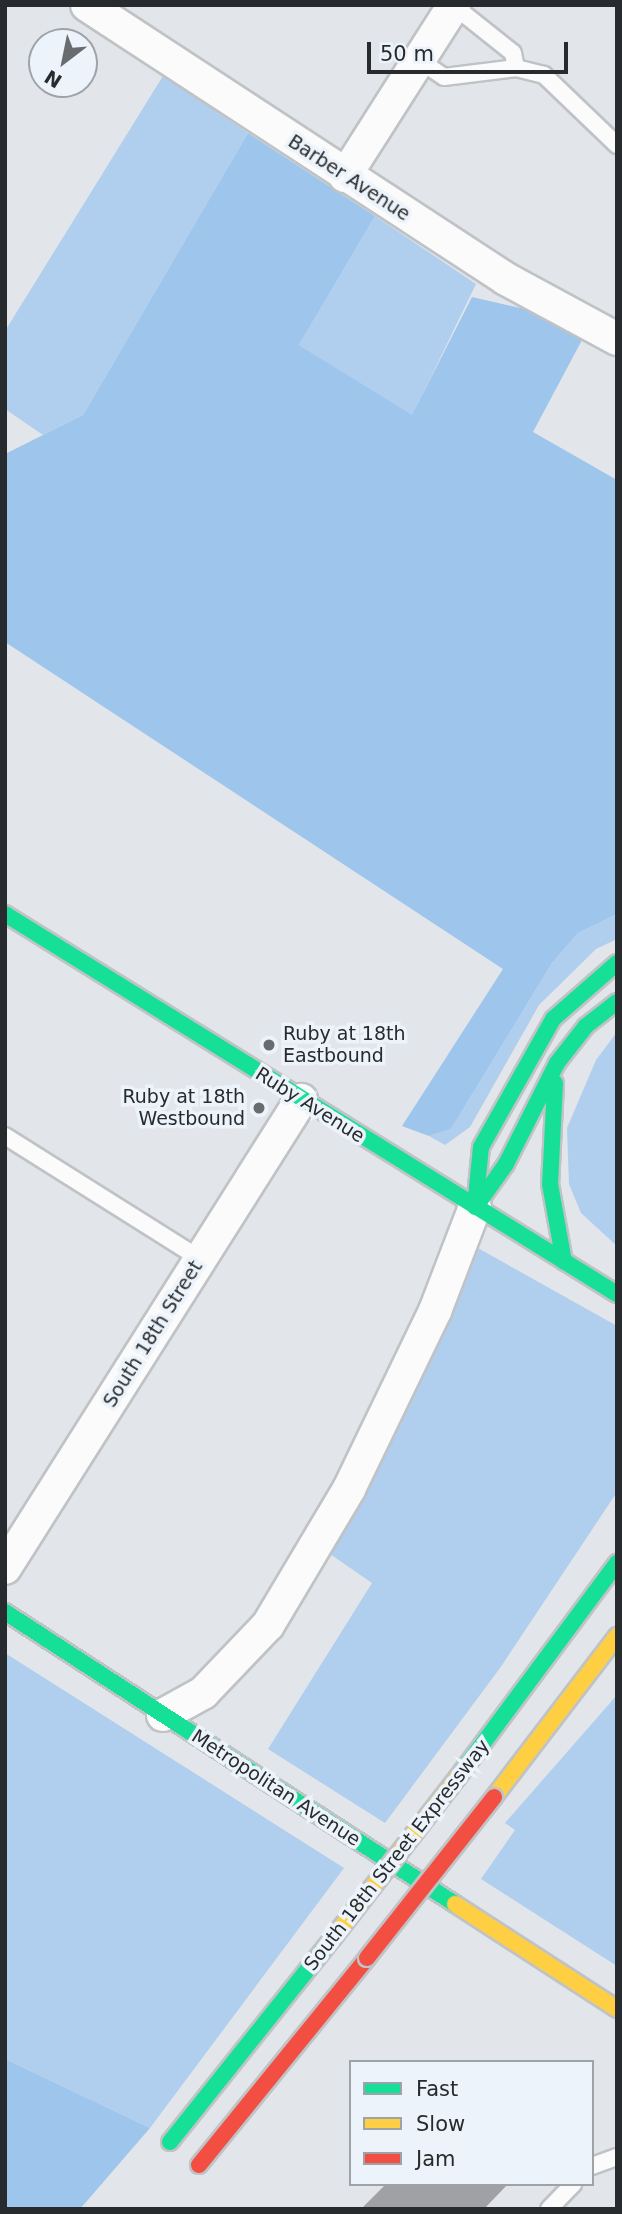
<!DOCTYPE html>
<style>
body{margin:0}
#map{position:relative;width:622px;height:2214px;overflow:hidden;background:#e2e5e9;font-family:"DejaVu Sans",sans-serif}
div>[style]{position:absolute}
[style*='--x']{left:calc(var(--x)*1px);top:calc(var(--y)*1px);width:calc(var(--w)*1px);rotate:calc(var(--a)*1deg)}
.green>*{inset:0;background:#b0ceee}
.forest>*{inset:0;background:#9ec5ec}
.building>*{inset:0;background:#9fa1a4}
.roads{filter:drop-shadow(2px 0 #c0c3c6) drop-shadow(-2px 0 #c0c3c6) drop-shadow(0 2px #c0c3c6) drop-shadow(0 -2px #c0c3c6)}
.lane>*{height:16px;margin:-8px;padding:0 8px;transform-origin:8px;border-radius:8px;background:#fbfbfc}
.street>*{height:32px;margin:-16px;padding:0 16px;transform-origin:16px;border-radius:16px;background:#fbfbfc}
.fast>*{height:16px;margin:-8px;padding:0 8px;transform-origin:8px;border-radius:8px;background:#16e098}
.slow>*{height:16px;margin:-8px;padding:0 8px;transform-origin:8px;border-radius:8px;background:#ffcf43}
.jam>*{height:16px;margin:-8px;padding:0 8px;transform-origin:8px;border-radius:8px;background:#f24e42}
.bridges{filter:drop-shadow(2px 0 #c0c3c6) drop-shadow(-2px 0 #c0c3c6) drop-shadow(0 2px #c0c3c6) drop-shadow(0 -2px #c0c3c6)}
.slow-bridge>*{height:16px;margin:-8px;padding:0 8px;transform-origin:8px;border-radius:8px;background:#ffcf43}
.jam-bridge>*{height:16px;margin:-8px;padding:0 8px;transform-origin:8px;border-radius:8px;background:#f24e42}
.dots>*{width:19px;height:19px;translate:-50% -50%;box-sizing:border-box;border:4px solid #ecf3fa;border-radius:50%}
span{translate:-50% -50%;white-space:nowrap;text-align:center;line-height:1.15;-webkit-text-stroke:7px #ecf3fa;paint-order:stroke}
.street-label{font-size:19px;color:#282b2d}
.poi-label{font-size:19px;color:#282b2d}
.left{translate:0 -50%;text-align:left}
.right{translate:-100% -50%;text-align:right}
.frame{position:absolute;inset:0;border:7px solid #282b2d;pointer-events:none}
.legend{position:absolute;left:349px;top:2060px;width:245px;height:126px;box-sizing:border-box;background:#ecf3fa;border:2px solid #9ea3a8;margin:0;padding:9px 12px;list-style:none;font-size:21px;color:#282b2d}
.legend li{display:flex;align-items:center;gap:14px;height:35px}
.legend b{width:35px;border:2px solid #9ea3a8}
.north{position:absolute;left:28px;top:28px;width:70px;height:70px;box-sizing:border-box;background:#ecf3fa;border:2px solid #9ea3a8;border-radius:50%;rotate:212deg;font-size:19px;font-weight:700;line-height:28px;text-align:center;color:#282b2d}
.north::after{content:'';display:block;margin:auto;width:24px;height:32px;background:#696c6f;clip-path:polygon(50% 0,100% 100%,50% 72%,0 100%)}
.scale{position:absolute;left:367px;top:42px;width:201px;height:32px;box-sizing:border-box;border:4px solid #282b2d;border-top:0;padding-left:9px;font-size:21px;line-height:24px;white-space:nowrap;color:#282b2d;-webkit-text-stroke:5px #ecf3fa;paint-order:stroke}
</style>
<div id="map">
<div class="green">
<i style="clip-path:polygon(163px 76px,248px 133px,83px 415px,43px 435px,5px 409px,5px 331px)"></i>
<i style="clip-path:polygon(375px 216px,476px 284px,412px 416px,299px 345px)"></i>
<i style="clip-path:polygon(617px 914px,617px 939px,596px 949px,539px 1005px,470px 1127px,445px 1145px,429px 1136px,451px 1129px,552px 963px,578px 933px)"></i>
<i style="clip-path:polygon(617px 1032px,617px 1246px,581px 1213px,569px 1184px,567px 1128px,596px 1060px)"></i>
<i style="clip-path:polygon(476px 1247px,617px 1326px,617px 1492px,500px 1668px,385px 1823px,268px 1749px,372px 1583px,330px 1554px)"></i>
<i style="clip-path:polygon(5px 1653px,344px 1868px,150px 2128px,5px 2059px)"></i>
<i style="clip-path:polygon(617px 1695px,617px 1966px,481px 1879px,515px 1830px,505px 1823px)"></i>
</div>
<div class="forest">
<i style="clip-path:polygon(248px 133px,375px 216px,299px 345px,412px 415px,472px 297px,538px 312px,582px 340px,533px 432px,617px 480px,617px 914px,578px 933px,552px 963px,451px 1129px,429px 1136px,402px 1126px,503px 969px,5px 642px,5px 454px,83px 415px)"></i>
<i style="clip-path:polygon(5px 2059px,150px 2128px,80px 2209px,5px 2209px)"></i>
</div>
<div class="building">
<i style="clip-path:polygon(386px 2184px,508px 2184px,484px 2209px,361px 2209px)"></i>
</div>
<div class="roads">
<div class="lane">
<i style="--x:454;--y:6;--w:75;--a:38.5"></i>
<i style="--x:513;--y:53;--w:15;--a:79"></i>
<i style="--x:419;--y:60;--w:30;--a:34"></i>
<i style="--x:444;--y:77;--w:73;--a:-7.1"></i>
<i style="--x:516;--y:68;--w:29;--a:14"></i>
<i style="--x:544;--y:75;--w:101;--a:43.8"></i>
<i style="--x:5;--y:1136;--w:231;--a:32.2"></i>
<i style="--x:592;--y:2166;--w:27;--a:-20"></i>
<i style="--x:549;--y:2209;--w:35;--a:-46"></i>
</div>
<div class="street">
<i style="--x:87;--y:5;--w:501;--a:33.18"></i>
<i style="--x:506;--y:279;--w:126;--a:28.4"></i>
<i style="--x:345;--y:176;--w:203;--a:-57.5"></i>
<i style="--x:5;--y:1568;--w:554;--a:-57.69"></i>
<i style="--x:163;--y:1715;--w:46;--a:-28.8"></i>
<i style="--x:203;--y:1693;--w:94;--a:-46.3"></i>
<i style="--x:268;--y:1625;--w:158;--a:-59.2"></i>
<i style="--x:349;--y:1489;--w:198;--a:-64.2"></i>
<i style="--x:435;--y:1311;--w:111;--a:-69"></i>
</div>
<div class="fast">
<i style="--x:5;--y:914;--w:720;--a:31.84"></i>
<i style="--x:555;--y:1083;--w:101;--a:92.8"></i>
<i style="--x:550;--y:1184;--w:79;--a:79.8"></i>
<i style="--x:477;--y:1205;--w:50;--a:-54.7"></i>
<i style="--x:506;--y:1164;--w:113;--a:-63.2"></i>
<i style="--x:557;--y:1063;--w:47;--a:-51.9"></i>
<i style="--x:586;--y:1026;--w:39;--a:-38"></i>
<i style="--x:475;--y:1207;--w:60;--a:-84.3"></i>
<i style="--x:481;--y:1147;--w:147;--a:-60.6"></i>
<i style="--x:553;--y:1019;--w:85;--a:-41.2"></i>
<i style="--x:5;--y:1612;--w:536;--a:32.98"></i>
<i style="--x:458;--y:1777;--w:267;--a:-53.4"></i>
<i style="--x:170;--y:2142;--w:261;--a:-51.4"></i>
</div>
<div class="slow">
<i style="--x:494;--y:1797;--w:203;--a:-52.6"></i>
<i style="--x:455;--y:1904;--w:193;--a:32.9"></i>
</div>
<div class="jam">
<i style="--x:199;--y:2165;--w:267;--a:-50.9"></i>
</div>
</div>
<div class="bridges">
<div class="slow-bridge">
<i style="--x:333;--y:1938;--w:204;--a:-52.2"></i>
</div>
<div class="jam-bridge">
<i style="--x:367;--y:1958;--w:205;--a:-51.7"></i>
</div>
</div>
<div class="dots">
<i style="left:269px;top:1045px;background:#696c6f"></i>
<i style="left:259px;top:1108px;background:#696c6f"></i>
</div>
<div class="street-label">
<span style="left:349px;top:178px;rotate:33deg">Barber Avenue</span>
<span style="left:310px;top:1105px;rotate:32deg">Ruby Avenue</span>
<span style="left:153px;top:1334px;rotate:-58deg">South 18th Street</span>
<span style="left:276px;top:1788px;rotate:33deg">Metropolitan Avenue</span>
<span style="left:397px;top:1855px;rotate:-52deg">South 18th Street Expressway</span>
</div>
<div class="poi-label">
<span class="left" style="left:283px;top:1045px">Ruby at 18th<br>Eastbound</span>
<span class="right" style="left:245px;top:1108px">Ruby at 18th<br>Westbound</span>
</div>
<div class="frame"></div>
<ul class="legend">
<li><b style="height:9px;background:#16e098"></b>Fast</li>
<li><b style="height:9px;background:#ffcf43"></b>Slow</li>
<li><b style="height:9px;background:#f24e42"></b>Jam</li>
</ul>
<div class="north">N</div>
<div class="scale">50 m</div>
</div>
